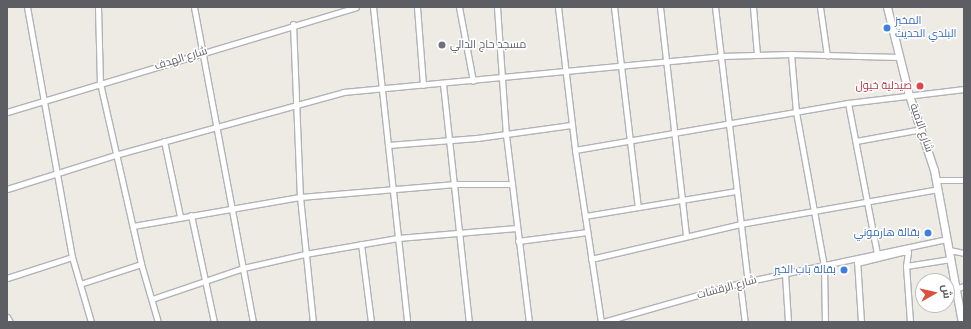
<!DOCTYPE html>
<meta charset="utf-8">
<style>
body{margin:0}
#map{position:relative;width:971px;height:329px;overflow:hidden;background:#edebe4;font-family:Figtree,Cairo,sans-serif}
div>[style]{position:absolute}
[style*='--x']{left:calc(var(--x)*1px);top:calc(var(--y)*1px);width:calc(var(--w)*1px);rotate:calc(var(--a)*1deg)}
.roads{filter:drop-shadow(1px 0 #b1b3b7) drop-shadow(-1px 0 #b1b3b7) drop-shadow(0 1px #b1b3b7) drop-shadow(0 -1px #b1b3b7)}
.street>*{height:5px;margin:-2.5px;padding:0 2.5px;transform-origin:2.5px;border-radius:2.5px;background:#fff}
.secondary>*{height:7px;margin:-3.5px;padding:0 3.5px;transform-origin:3.5px;border-radius:3.5px;background:#fff}
.dots>*{width:11px;height:11px;translate:-50% -50%;box-sizing:border-box;border:2px solid #fff;border-radius:50%}
span{translate:-50% -50%;white-space:nowrap;text-align:center;line-height:1.15;-webkit-text-stroke:3px #fff;paint-order:stroke}
.shop-label{font-size:11px;color:#366cbe}
.left{translate:0 -50%;text-align:left}
.right{translate:-100% -50%;text-align:right}
.worship-label{font-size:11px;color:#5b616d}
.street-label{font-size:11px;color:#5c5e63}
.health-label{font-size:11px;color:#be3a42}
.frame{position:absolute;inset:0;border:8px solid #5c5e63;pointer-events:none}
.north{position:absolute;left:915px;top:273px;width:40px;height:40px;box-sizing:border-box;background:#fff;border:1px solid #bebfc1;border-radius:50%;rotate:82deg;font-size:11px;font-weight:700;line-height:16px;text-align:center;color:#5c5e63}
.north::after{content:'';display:block;margin:auto;width:14px;height:18px;background:#d9503d;clip-path:polygon(50% 0,100% 100%,50% 72%,0 100%)}
</style>
<div id="map">
<div class="roads">
<div class="street">
<i style="--x:27;--y:7;--w:254;--a:79.8"></i>
<i style="--x:72;--y:257;--w:68;--a:73.7"></i>
<i style="--x:98;--y:7;--w:76;--a:88.5"></i>
<i style="--x:100;--y:83;--w:186;--a:77.2"></i>
<i style="--x:141;--y:264;--w:60;--a:73.7"></i>
<i style="--x:194;--y:7;--w:320;--a:79.4"></i>
<i style="--x:373;--y:7;--w:317;--a:83.8"></i>
<i style="--x:417;--y:7;--w:78;--a:85.6"></i>
<i style="--x:459;--y:7;--w:75;--a:79.3"></i>
<i style="--x:497;--y:7;--w:128;--a:86"></i>
<i style="--x:506;--y:135;--w:188;--a:83"></i>
<i style="--x:558;--y:7;--w:144;--a:83.2"></i>
<i style="--x:575;--y:150;--w:174;--a:81.4"></i>
<i style="--x:614;--y:7;--w:201;--a:83.2"></i>
<i style="--x:660;--y:7;--w:229;--a:83.5"></i>
<i style="--x:715;--y:7;--w:277;--a:83.2"></i>
<i style="--x:753;--y:7;--w:48;--a:85.2"></i>
<i style="--x:820;--y:7;--w:49;--a:81.9"></i>
<i style="--x:293;--y:24;--w:173;--a:87.7"></i>
<i style="--x:300;--y:197;--w:126;--a:84.1"></i>
<i style="--x:791;--y:54;--w:58;--a:85.1"></i>
<i style="--x:796;--y:112;--w:157;--a:79.7"></i>
<i style="--x:824;--y:266;--w:56;--a:89"></i>
<i style="--x:443;--y:84;--w:239;--a:83.8"></i>
<i style="--x:848;--y:103;--w:153;--a:79.1"></i>
<i style="--x:7;--y:112;--w:364;--a:-16.7"></i>
<i style="--x:164;--y:141;--w:77;--a:78"></i>
<i style="--x:856;--y:141;--w:67;--a:-10.3"></i>
<i style="--x:388;--y:145;--w:89;--a:-4.5"></i>
<i style="--x:477;--y:138;--w:95;--a:-7.9"></i>
<i style="--x:575;--y:150;--w:277;--a:-9.8"></i>
<i style="--x:848;--y:103;--w:117;--a:-6.9"></i>
<i style="--x:936;--y:180;--w:28;--a:0"></i>
<i style="--x:7;--y:189;--w:113;--a:-17.5"></i>
<i style="--x:115;--y:155;--w:237;--a:-15.4"></i>
<i style="--x:343;--y:92;--w:380;--a:-5.4"></i>
<i style="--x:721;--y:56;--w:70;--a:-1.6"></i>
<i style="--x:791;--y:54;--w:108;--a:1.6"></i>
<i style="--x:191;--y:215;--w:109;--a:77.9"></i>
<i style="--x:585;--y:216;--w:153;--a:-9.4"></i>
<i style="--x:133;--y:226;--w:169;--a:-9.9"></i>
<i style="--x:300;--y:197;--w:156;--a:-4.8"></i>
<i style="--x:455;--y:184;--w:57;--a:0"></i>
<i style="--x:518;--y:241;--w:70;--a:-7.4"></i>
<i style="--x:361;--y:244;--w:79;--a:82.7"></i>
<i style="--x:949;--y:250;--w:15;--a:11"></i>
<i style="--x:591;--y:259;--w:153;--a:-13.2"></i>
<i style="--x:740;--y:224;--w:201;--a:-10"></i>
<i style="--x:857;--y:260;--w:62;--a:86.3"></i>
<i style="--x:857;--y:263;--w:46;--a:-13.7"></i>
<i style="--x:902;--y:252;--w:6;--a:0"></i>
<i style="--x:908;--y:252;--w:14;--a:98"></i>
<i style="--x:906;--y:266;--w:45;--a:-9"></i>
<i style="--x:906;--y:266;--w:56;--a:85.9"></i>
<i style="--x:785;--y:274;--w:48;--a:86.4"></i>
<i style="--x:7;--y:278;--w:68;--a:-17.9"></i>
<i style="--x:740;--y:283;--w:39;--a:83"></i>
<i style="--x:80;--y:284;--w:64;--a:-18.2"></i>
<i style="--x:955;--y:289;--w:9;--a:-18"></i>
<i style="--x:152;--y:299;--w:96;--a:-18.8"></i>
<i style="--x:243;--y:268;--w:64;--a:-12.7"></i>
<i style="--x:305;--y:254;--w:94;--a:-9.8"></i>
<i style="--x:398;--y:238;--w:119;--a:-4.8"></i>
<i style="--x:7;--y:317;--w:6;--a:59"></i>
<i style="--x:603;--y:322;--w:142;--a:-15.9"></i>
<i style="--x:740;--y:283;--w:212;--a:-12"></i>
</div>
<div class="secondary">
<i style="--x:887;--y:7;--w:91;--a:76"></i>
<i style="--x:909;--y:95;--w:79;--a:71.6"></i>
<i style="--x:934;--y:170;--w:155;--a:79.6"></i>
</div>
</div>
<div class="dots">
<i style="left:887px;top:28px;background:#3f7fe0"></i>
<i style="left:442px;top:45px;background:#6b7280"></i>
<i style="left:920px;top:86px;background:#e0444e"></i>
<i style="left:928px;top:233px;background:#3f7fe0"></i>
<i style="left:844px;top:270px;background:#3f7fe0"></i>
</div>
<div class="shop-label">
<span class="left" style="left:895px;top:28px">المخبز<br>البلدي الحديث</span>
<span class="right" style="left:920px;top:233px">بقالة هارموني</span>
<span class="right" style="left:836px;top:270px">بقالة باب الخير</span>
</div>
<div class="worship-label">
<span class="left" style="left:450px;top:45px">مسجد حاج الدالي</span>
</div>
<div class="street-label">
<span style="left:181px;top:59px;rotate:-17deg">شارع الهدف</span>
<span style="left:921px;top:128px;rotate:71deg">شارع الامية</span>
<span style="left:727px;top:288px;rotate:-15deg">شارع الرقشات</span>
</div>
<div class="health-label">
<span class="right" style="left:912px;top:86px">صيدلية خيول</span>
</div>
<div class="frame"></div>
<div class="north">ش</div>
</div>
